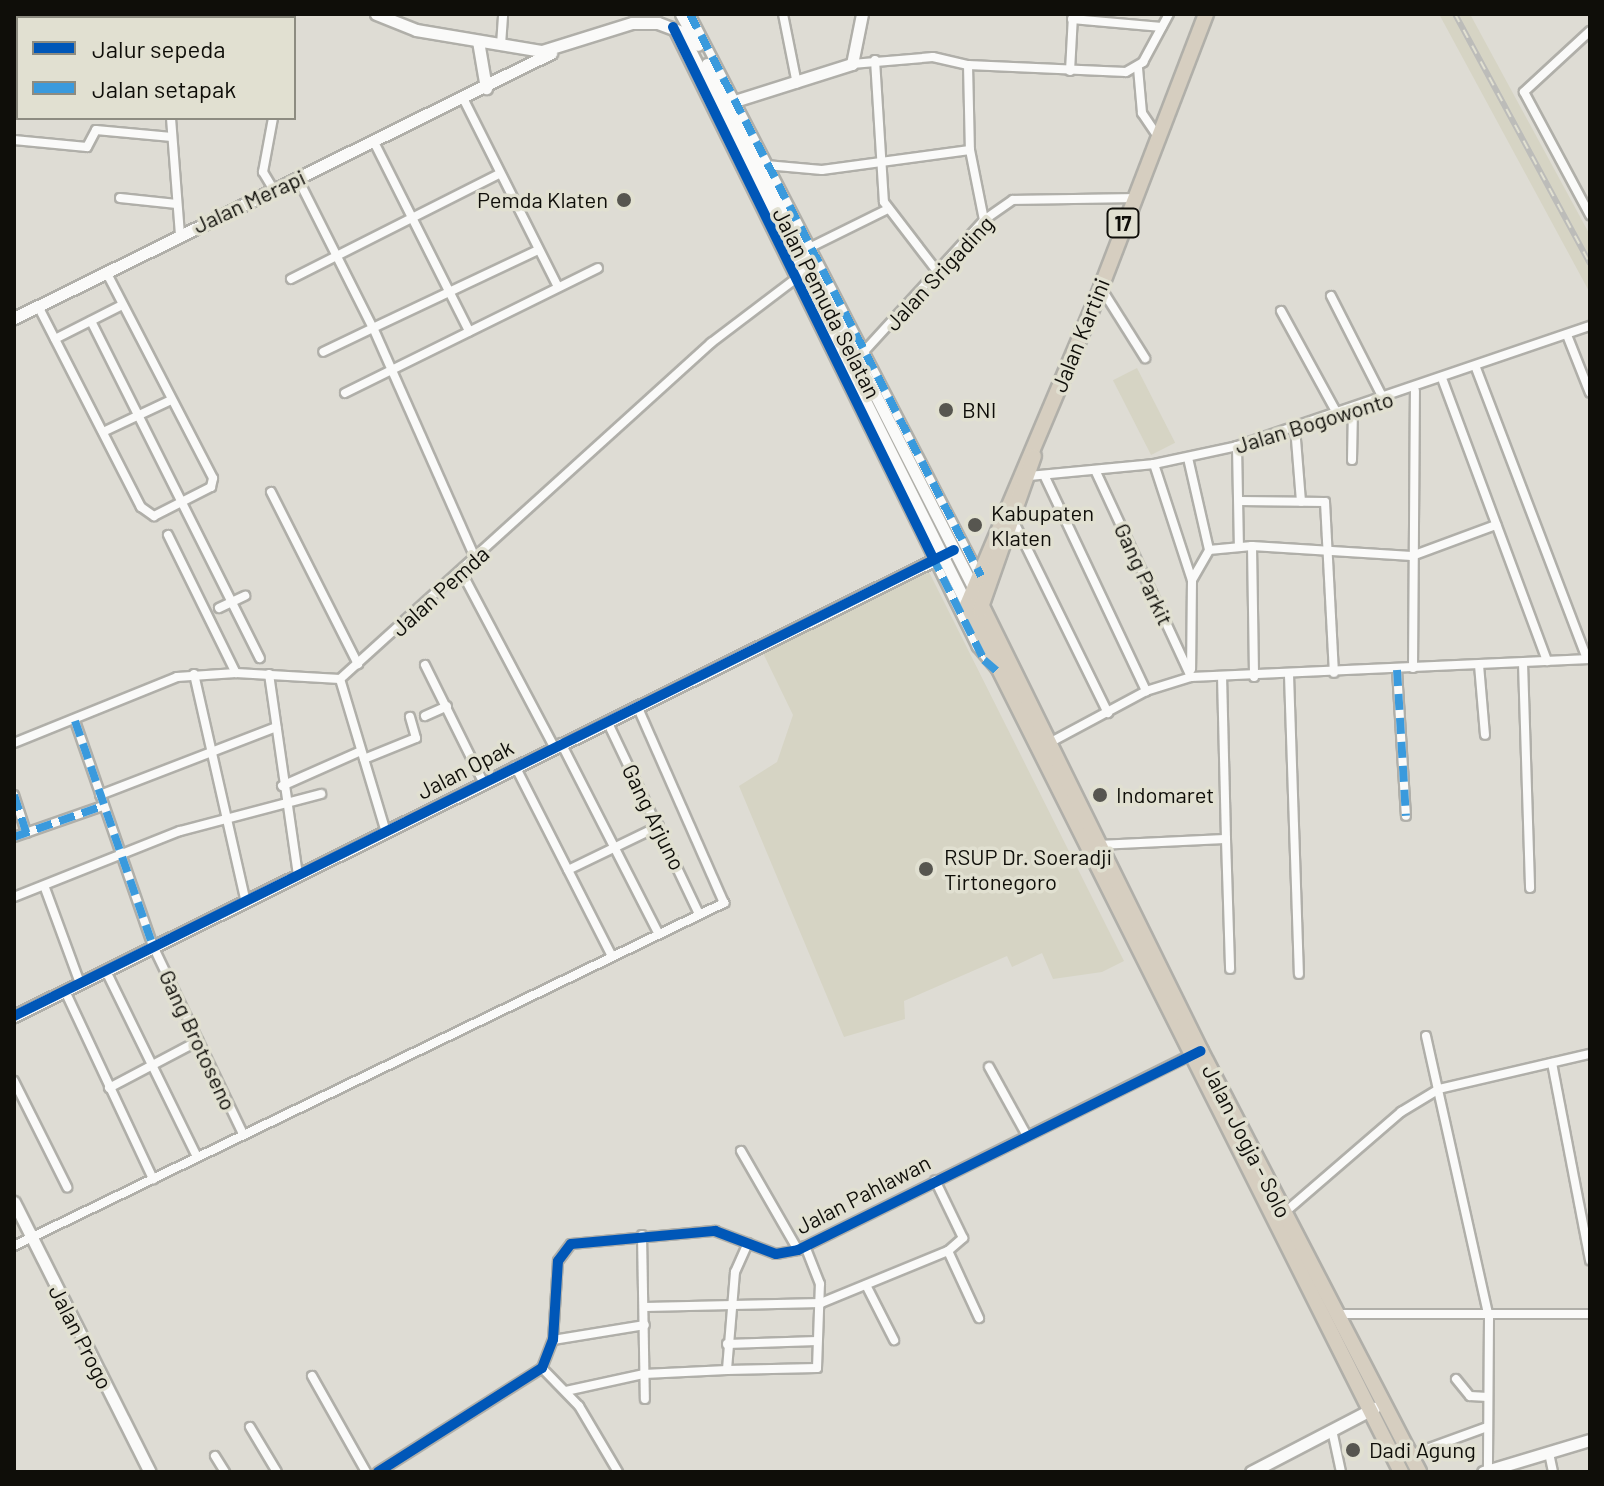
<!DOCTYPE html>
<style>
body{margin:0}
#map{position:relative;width:1604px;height:1486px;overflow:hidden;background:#dedcd4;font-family:Barlow,sans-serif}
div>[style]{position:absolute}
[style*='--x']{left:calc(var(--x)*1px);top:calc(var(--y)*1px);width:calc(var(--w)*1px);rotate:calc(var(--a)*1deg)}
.built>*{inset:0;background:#d6d4c4;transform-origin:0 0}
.roads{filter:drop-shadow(2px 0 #b0afa9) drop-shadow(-2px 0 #b0afa9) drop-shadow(0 2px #b0afa9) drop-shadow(0 -2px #b0afa9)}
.street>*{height:8px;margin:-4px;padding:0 4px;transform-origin:4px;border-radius:4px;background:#fafaf9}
.secondary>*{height:11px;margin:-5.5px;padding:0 5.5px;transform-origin:5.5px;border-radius:5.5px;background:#fafaf9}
.highway>*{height:14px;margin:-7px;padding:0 7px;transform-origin:7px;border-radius:7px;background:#d6cec0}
.rail>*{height:6px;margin-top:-3px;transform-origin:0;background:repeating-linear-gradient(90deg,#e1e0d1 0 9px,#bcbcb9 0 18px);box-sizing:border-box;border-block:2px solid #bcbcb9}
.quiet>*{height:8px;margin-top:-4px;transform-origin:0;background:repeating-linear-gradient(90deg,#3a9add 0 16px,transparent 0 24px)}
.cycleway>*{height:10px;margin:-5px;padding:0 5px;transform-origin:5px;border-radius:5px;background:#0057b8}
.dots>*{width:22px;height:22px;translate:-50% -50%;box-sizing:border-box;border:4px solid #e1e0d1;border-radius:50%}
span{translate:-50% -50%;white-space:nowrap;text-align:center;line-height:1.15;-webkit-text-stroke:7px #e1e0d1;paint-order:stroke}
.shield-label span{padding:2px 6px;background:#e1e0d1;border:2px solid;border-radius:6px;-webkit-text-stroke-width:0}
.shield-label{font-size:20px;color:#0f0e09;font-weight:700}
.poi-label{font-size:22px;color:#0f0e09}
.right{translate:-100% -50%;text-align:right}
.left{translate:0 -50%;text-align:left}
.street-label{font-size:22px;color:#0f0e09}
.frame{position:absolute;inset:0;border:16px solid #0f0e09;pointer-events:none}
.legend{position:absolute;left:16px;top:16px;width:280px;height:104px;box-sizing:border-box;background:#e1e0d1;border:2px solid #8d8c81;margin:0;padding:10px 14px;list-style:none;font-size:24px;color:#0f0e09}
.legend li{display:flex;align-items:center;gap:16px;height:40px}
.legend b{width:40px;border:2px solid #8d8c81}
</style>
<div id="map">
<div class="built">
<i style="clip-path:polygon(1439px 14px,1470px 14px,1590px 235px,1590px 293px)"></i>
<i style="left:1137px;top:368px;width:84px;height:27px;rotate:63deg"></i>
<i style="clip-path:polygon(927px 568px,1124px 961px,1102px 972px,1053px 979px,1042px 953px,1012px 967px,1007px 956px,904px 1001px,905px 1019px,844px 1037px,739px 786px,777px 762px,793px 715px,761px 649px)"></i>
</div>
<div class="roads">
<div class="street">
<i style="--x:103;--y:14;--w:33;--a:7"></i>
<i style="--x:164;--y:14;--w:4;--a:76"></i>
<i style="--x:690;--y:14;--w:632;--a:62.71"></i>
<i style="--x:783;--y:14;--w:71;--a:78.7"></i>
<i style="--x:194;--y:18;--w:6;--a:-45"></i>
<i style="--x:1072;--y:19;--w:90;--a:5.1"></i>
<i style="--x:673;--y:29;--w:689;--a:63.81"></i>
<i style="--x:977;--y:647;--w:30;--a:50"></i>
<i style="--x:1590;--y:31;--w:90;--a:137.3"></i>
<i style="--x:1524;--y:92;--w:140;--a:61.8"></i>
<i style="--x:501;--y:45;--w:31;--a:-86"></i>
<i style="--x:875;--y:60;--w:142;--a:86.4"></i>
<i style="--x:884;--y:202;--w:92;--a:52.5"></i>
<i style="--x:852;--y:64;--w:81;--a:-4.9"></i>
<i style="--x:933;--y:57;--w:36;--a:13"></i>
<i style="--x:968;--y:65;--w:158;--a:2.5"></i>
<i style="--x:1126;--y:72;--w:20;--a:-30"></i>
<i style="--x:1143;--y:62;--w:55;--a:-61.6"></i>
<i style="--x:968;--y:65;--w:85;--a:88.7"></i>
<i style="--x:970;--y:150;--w:71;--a:78.7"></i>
<i style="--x:1138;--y:68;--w:45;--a:84.9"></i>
<i style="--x:1142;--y:113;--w:29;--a:56"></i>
<i style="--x:14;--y:69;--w:4;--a:14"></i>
<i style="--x:1070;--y:71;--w:56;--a:-86.9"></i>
<i style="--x:464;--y:100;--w:209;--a:63.3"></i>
<i style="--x:171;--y:118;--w:116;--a:85.6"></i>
<i style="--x:273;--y:118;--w:55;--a:100.5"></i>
<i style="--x:263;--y:172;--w:21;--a:59"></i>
<i style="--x:14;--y:140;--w:73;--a:5.5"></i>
<i style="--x:87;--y:147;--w:19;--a:-62"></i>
<i style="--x:96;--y:130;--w:76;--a:5.3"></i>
<i style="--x:374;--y:142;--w:212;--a:63.3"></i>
<i style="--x:766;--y:165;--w:56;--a:5.1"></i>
<i style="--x:822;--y:170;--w:149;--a:-7.7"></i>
<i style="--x:298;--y:179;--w:167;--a:63.3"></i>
<i style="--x:373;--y:328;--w:55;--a:154.4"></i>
<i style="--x:120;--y:198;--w:57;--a:6"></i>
<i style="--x:809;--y:248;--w:88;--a:-26.3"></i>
<i style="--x:291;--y:279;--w:233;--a:-26.8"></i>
<i style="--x:1101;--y:288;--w:83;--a:57.8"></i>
<i style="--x:1331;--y:296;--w:117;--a:63"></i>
<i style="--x:38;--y:306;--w:226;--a:62.9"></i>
<i style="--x:141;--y:507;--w:16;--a:35"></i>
<i style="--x:154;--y:516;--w:64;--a:-27"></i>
<i style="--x:211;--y:487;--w:9;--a:-77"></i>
<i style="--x:213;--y:478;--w:232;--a:-117.4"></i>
<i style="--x:1281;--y:311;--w:119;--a:61.3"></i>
<i style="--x:91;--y:321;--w:377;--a:63.4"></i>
<i style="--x:1567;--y:335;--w:62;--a:68.4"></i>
<i style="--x:55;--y:339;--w:75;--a:-26.9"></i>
<i style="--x:859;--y:357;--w:185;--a:-47.6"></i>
<i style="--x:984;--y:220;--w:35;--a:-35"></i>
<i style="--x:1013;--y:200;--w:121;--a:-0.9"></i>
<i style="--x:1476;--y:368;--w:311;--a:69.1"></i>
<i style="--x:1443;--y:381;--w:299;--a:69.6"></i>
<i style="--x:345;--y:393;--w:282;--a:-26.3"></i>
<i style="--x:1295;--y:427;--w:75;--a:85.4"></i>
<i style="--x:103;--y:432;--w:75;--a:-25.2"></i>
<i style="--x:1237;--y:446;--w:100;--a:88.9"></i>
<i style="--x:1188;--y:458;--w:94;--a:77.1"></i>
<i style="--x:1352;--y:460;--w:51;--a:-88.9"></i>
<i style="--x:1154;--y:464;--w:122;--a:71.9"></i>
<i style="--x:1192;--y:580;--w:89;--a:90.6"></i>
<i style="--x:1096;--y:472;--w:226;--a:65.1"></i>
<i style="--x:1029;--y:476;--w:126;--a:-5.5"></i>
<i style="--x:1154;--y:464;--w:85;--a:-12.2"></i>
<i style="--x:1237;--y:446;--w:373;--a:-18.8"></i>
<i style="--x:1045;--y:477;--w:237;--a:64.7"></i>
<i style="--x:271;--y:492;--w:193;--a:63.2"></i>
<i style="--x:1240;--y:501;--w:85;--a:0.7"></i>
<i style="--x:1325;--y:502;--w:171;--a:87"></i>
<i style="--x:1014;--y:522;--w:213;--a:63.8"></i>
<i style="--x:168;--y:535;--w:154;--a:63.8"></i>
<i style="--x:1252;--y:546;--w:131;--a:89.1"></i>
<i style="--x:476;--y:560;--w:254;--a:-113.9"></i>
<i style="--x:373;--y:328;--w:183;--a:-25.3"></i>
<i style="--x:462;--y:573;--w:197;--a:62.1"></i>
<i style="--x:1192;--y:580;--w:34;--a:-60"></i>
<i style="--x:1209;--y:550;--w:43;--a:-5.3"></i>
<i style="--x:1252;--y:546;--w:160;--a:3.6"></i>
<i style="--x:1412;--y:556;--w:90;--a:-20.3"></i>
<i style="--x:219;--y:608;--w:29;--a:-25"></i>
<i style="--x:1523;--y:663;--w:225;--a:88.2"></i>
<i style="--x:425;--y:665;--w:131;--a:63.6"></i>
<i style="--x:1479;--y:665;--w:70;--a:85.1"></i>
<i style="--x:1413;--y:668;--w:277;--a:-89.6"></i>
<i style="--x:1397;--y:670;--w:146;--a:86.5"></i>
<i style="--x:194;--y:674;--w:231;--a:77.2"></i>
<i style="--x:269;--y:674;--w:203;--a:81.8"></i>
<i style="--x:1289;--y:675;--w:299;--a:88.1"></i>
<i style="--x:340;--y:679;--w:160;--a:73.3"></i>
<i style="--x:425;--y:716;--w:24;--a:-24"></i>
<i style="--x:75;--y:721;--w:238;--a:70.9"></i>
<i style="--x:153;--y:946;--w:208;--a:64.4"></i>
<i style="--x:607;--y:721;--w:214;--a:64.5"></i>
<i style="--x:1051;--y:742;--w:108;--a:-28.2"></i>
<i style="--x:1146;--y:691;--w:47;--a:-17.3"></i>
<i style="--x:1191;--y:677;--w:399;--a:-2.6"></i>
<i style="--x:14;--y:743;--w:176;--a:-22"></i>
<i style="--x:177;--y:677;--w:59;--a:-3.9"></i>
<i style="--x:236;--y:673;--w:104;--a:3.3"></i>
<i style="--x:340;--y:679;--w:501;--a:-42.17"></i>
<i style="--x:711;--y:343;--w:119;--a:-37.2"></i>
<i style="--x:561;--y:743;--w:211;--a:62.9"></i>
<i style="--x:364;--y:759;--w:56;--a:-22"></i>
<i style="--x:416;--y:738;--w:22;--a:-106"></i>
<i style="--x:515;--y:766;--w:213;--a:63"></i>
<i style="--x:282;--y:786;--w:86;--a:-23.9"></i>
<i style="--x:14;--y:795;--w:40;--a:72"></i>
<i style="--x:100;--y:795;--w:189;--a:-21.1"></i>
<i style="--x:14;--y:837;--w:94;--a:-19.2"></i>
<i style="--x:1226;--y:839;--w:130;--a:88.2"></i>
<i style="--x:1097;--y:845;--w:129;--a:-2.7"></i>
<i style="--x:1226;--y:839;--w:161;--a:-91.4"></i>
<i style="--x:568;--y:870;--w:101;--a:-25.8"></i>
<i style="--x:45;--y:888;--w:101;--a:69.8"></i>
<i style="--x:14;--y:897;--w:179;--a:-21.7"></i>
<i style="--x:180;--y:831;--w:146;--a:-14.7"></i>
<i style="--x:106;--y:971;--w:207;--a:63.9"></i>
<i style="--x:65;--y:991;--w:208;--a:64.9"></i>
<i style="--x:1426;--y:1036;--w:289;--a:77.4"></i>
<i style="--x:1489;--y:1318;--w:153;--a:90.4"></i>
<i style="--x:1552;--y:1063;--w:201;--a:79.1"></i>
<i style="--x:989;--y:1067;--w:77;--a:61.1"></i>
<i style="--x:14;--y:1081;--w:119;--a:63.4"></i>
<i style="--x:109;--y:1088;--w:101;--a:-27.8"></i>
<i style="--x:741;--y:1151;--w:114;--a:60.1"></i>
<i style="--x:1284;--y:1213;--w:155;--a:-40.8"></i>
<i style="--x:1401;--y:1112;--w:44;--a:-31.2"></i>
<i style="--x:1439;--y:1089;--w:155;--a:-13.1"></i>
<i style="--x:642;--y:1235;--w:164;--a:89"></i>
<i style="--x:748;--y:1243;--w:32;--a:114"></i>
<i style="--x:735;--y:1272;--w:98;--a:94.7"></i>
<i style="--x:727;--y:1370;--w:90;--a:-1.3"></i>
<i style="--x:817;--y:1368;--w:84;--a:-88"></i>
<i style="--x:820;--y:1284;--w:41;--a:-111.5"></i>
<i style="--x:14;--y:1246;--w:789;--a:-25.79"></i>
<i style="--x:724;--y:903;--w:215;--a:-113.8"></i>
<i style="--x:948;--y:1251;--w:74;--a:65.2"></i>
<i style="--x:866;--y:1285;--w:62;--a:63"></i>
<i style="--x:645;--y:1307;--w:176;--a:-1.3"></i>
<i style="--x:821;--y:1303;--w:137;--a:-22.3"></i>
<i style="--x:948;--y:1251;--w:20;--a:-41"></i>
<i style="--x:963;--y:1238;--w:64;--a:-115.8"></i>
<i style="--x:1335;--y:1314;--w:255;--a:0"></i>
<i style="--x:553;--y:1340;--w:93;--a:-9.3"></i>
<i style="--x:727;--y:1344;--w:90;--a:-1.9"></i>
<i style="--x:542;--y:1368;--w:53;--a:45.8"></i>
<i style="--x:579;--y:1406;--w:77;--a:59.4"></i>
<i style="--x:312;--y:1376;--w:110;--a:60.6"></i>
<i style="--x:1456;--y:1379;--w:22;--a:51"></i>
<i style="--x:1470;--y:1396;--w:18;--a:3"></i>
<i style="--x:566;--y:1391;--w:80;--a:-12.3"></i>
<i style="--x:644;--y:1374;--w:83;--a:-2.8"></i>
<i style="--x:250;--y:1427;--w:52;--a:59"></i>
<i style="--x:1332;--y:1430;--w:43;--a:77.9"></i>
<i style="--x:1549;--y:1453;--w:19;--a:78"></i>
<i style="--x:1410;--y:1455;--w:82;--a:-20"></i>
<i style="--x:215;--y:1456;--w:19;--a:58"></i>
<i style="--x:378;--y:1472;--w:194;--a:-32.4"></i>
<i style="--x:542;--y:1368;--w:30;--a:-69"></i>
<i style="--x:553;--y:1340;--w:79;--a:-86.4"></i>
<i style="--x:558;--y:1261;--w:21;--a:-53"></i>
<i style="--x:571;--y:1244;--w:145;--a:-5.2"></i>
<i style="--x:715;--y:1231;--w:65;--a:20.7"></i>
<i style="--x:776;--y:1254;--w:22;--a:-10"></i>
<i style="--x:798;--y:1250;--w:440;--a:-26.4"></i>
</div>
<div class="secondary">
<i style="--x:376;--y:14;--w:43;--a:21.8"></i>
<i style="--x:416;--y:30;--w:128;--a:9.5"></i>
<i style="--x:542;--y:51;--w:94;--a:-17.3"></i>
<i style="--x:632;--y:23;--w:26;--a:0"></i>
<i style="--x:658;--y:23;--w:25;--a:21"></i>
<i style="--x:681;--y:32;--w:640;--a:63.47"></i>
<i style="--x:681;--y:14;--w:35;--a:61"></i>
<i style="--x:478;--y:41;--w:48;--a:80.3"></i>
<i style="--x:707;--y:64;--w:591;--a:63.04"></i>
<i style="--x:722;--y:105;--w:136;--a:-17.5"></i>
<i style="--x:852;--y:64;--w:51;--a:-78.7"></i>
<i style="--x:14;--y:318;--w:599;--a:-26.27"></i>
<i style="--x:14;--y:1016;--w:1049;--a:-26.37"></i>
<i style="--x:14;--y:1202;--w:302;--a:63.3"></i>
<i style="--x:1251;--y:1472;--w:139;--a:-27.5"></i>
<i style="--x:1483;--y:1472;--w:112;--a:-16.7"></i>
</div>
<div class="highway">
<i style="--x:1206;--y:14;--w:293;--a:111"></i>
<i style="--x:1101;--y:288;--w:344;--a:112.9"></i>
<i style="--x:967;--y:605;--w:970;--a:63.41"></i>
<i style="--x:975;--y:592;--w:512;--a:63.79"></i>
<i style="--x:1201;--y:1051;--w:474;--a:62.6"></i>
<i style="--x:980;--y:610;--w:163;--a:-70.7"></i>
</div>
</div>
<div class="rail">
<i style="--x:1455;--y:14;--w:284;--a:61.6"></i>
</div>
<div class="quiet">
<i style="--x:690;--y:14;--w:633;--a:62.63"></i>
<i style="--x:932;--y:556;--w:116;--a:63.4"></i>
<i style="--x:984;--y:660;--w:20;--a:41"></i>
<i style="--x:1397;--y:670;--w:146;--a:86.5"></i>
<i style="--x:75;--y:721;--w:238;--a:70.9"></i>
<i style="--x:14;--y:795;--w:40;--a:72"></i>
<i style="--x:14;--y:837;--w:94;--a:-19.2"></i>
</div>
<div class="cycleway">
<i style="--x:673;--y:27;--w:593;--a:63.91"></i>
<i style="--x:14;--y:1016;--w:1049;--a:-26.37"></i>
<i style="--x:378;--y:1472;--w:194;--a:-32.4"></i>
<i style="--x:542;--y:1368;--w:30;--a:-69"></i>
<i style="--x:553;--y:1340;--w:79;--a:-86.4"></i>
<i style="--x:558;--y:1261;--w:21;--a:-53"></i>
<i style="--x:571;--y:1244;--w:145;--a:-5.2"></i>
<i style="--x:715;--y:1231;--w:65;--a:20.7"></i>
<i style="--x:776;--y:1254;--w:22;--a:-10"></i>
<i style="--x:798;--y:1250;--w:449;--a:-26.3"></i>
</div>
<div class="dots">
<i style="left:624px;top:200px;background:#575650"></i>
<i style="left:946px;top:410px;background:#575650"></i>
<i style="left:975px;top:525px;background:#575650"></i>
<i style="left:1100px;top:795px;background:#575650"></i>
<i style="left:926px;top:869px;background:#575650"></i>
<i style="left:1353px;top:1450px;background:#575650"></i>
</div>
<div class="shield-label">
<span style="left:1123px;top:223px">17</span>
</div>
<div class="poi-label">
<span class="right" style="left:608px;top:200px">Pemda Klaten</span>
<span class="left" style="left:962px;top:410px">BNI</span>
<span class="left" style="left:991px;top:525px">Kabupaten<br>Klaten</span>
<span class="left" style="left:1116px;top:795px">Indomaret</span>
<span class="left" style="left:944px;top:869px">RSUP Dr. Soeradji<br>Tirtonegoro</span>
<span class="left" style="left:1369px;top:1450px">Dadi Agung</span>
</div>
<div class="street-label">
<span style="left:249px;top:201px;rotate:-25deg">Jalan Merapi</span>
<span style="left:939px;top:273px;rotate:-47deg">Jalan Srigading</span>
<span style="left:827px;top:303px;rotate:63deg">Jalan Pemuda Selatan</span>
<span style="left:1080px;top:335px;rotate:-68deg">Jalan Kartini</span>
<span style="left:1314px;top:422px;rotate:-17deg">Jalan Bogowonto</span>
<span style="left:1144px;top:574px;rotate:65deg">Gang Parkit</span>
<span style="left:440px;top:591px;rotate:-42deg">Jalan Pemda</span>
<span style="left:465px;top:769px;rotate:-27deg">Jalan Opak</span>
<span style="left:654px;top:817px;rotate:64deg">Gang Arjuno</span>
<span style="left:198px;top:1040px;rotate:65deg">Gang Brotoseno</span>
<span style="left:1247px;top:1141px;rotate:63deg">Jalan Jogja - Solo</span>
<span style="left:863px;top:1194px;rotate:-27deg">Jalan Pahlawan</span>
<span style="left:81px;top:1337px;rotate:63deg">Jalan Progo</span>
</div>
<div class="frame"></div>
<ul class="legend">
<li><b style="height:10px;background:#0057b8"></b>Jalur sepeda</li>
<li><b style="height:10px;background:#3a9add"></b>Jalan setapak</li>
</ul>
</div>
